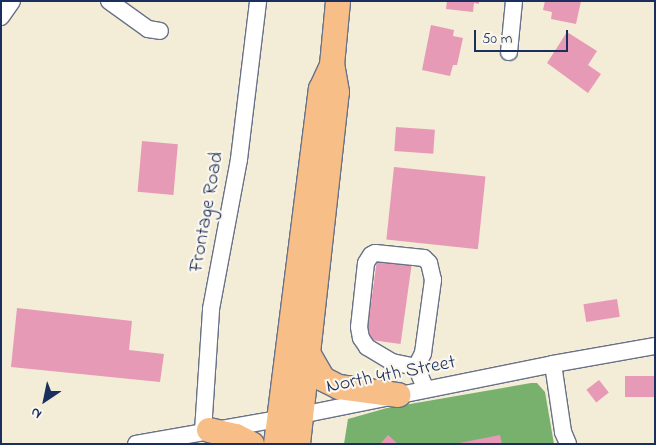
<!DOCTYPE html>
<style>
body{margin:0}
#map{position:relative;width:656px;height:445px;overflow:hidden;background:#f3ecd6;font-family:"Indie Flower",sans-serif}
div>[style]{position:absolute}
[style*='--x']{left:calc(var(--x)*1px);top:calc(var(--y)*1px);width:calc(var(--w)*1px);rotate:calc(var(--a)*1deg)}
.forest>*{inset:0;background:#78b06d}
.building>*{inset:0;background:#e79ab6;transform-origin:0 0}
.roads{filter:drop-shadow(1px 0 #677188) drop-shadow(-1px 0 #677188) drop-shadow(0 1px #677188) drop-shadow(0 -1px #677188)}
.minor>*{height:16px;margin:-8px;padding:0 8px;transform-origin:8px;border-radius:8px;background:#fff}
.highway>*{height:24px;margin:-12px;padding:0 12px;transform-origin:12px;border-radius:12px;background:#f7be87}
span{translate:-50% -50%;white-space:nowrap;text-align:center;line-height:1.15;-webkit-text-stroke:4.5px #fbf7ec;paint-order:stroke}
.street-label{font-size:20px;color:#1b2f5e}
.frame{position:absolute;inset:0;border:2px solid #1b2f5e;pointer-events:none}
.north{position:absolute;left:20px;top:375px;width:50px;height:50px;-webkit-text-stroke:4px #fbf7ec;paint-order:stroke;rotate:214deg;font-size:14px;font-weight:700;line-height:20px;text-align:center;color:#1b2f5e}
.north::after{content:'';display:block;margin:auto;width:18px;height:22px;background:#1b2f5e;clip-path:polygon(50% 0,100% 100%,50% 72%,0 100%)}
.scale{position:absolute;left:474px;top:30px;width:94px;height:22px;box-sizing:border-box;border:2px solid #1b2f5e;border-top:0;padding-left:6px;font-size:15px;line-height:18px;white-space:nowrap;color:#1b2f5e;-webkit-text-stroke:4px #fbf7ec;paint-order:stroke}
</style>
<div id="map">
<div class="forest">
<i style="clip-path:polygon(531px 383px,537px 383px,545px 392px,554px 444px,344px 444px,348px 419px,387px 408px)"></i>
</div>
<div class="building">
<i style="clip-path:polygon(447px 1px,479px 1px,479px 4px,474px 3px,473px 12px,446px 9px)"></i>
<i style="clip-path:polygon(545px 1px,581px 1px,576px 24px,551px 19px,552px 12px,543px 10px)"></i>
<i style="clip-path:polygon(431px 25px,454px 30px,453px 36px,463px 38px,457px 65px,453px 65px,450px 76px,422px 70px)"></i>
<i style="clip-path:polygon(567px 32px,597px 51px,588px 65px,601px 74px,588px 93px,547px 63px)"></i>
<i style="left:396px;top:127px;width:39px;height:24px;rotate:4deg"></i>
<i style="left:142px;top:141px;width:36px;height:51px;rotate:5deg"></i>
<i style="left:394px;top:167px;width:92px;height:73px;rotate:6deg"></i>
<i style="left:377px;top:260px;width:35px;height:80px;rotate:8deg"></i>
<i style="left:617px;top:299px;width:18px;height:34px;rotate:81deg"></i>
<i style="clip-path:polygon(17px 308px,132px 321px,129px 350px,164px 354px,160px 382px,11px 367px)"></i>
<i style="left:655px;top:376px;width:21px;height:30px;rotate:90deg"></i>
<i style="left:599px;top:380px;width:16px;height:16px;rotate:52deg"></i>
<i style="clip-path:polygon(388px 435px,398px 444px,380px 444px)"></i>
<i style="clip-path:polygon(500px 435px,502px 444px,459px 444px,459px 443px)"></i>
</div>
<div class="roads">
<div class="minor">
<i style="--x:109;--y:1;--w:48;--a:35.7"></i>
<i style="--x:148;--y:29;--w:12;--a:9"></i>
<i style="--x:1;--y:17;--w:19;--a:-55"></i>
<i style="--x:509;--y:52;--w:51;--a:-84.4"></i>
<i style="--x:553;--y:364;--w:69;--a:81.6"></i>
<i style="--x:563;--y:432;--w:13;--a:67"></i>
<i style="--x:416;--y:367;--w:16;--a:-63"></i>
<i style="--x:423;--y:353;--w:74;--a:-82.2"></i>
<i style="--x:433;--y:280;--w:17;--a:-103"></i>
<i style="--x:429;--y:263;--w:7;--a:-135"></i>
<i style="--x:424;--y:258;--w:49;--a:-174.2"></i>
<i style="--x:375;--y:253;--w:4;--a:153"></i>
<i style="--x:371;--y:255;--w:9;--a:122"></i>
<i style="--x:366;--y:263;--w:64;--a:96.2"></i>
<i style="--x:359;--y:327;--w:11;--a:80"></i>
<i style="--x:361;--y:338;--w:11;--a:56"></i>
<i style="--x:367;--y:347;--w:29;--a:31"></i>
<i style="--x:392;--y:362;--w:25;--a:12"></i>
<i style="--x:416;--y:367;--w:24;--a:66"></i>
<i style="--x:203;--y:431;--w:122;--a:-86.2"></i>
<i style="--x:211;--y:309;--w:153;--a:-79.4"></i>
<i style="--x:239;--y:159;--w:159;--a:-83.1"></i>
<i style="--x:136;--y:444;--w:168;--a:-10"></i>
<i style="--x:301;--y:415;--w:257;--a:-11.4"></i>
<i style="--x:553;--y:364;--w:104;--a:-10"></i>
</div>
<div class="highway">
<i style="--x:308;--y:353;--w:30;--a:60"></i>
<i style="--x:323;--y:379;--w:18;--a:27"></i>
<i style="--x:339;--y:387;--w:60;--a:7.7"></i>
<i style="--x:209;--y:430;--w:28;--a:13"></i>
<i style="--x:236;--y:436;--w:18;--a:27"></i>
<i style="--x:276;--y:444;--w:358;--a:-82.8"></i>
<i style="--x:321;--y:89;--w:26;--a:-65"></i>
<i style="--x:298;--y:444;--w:354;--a:-83.7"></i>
<i style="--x:337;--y:92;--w:27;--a:-100"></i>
<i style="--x:332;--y:65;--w:64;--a:-84.6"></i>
</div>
</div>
<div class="street-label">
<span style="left:207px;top:212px;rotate:-80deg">Frontage Road</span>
<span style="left:391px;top:375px;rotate:-11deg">North 4th Street</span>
</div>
<div class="frame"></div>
<div class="north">N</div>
<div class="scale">50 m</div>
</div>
